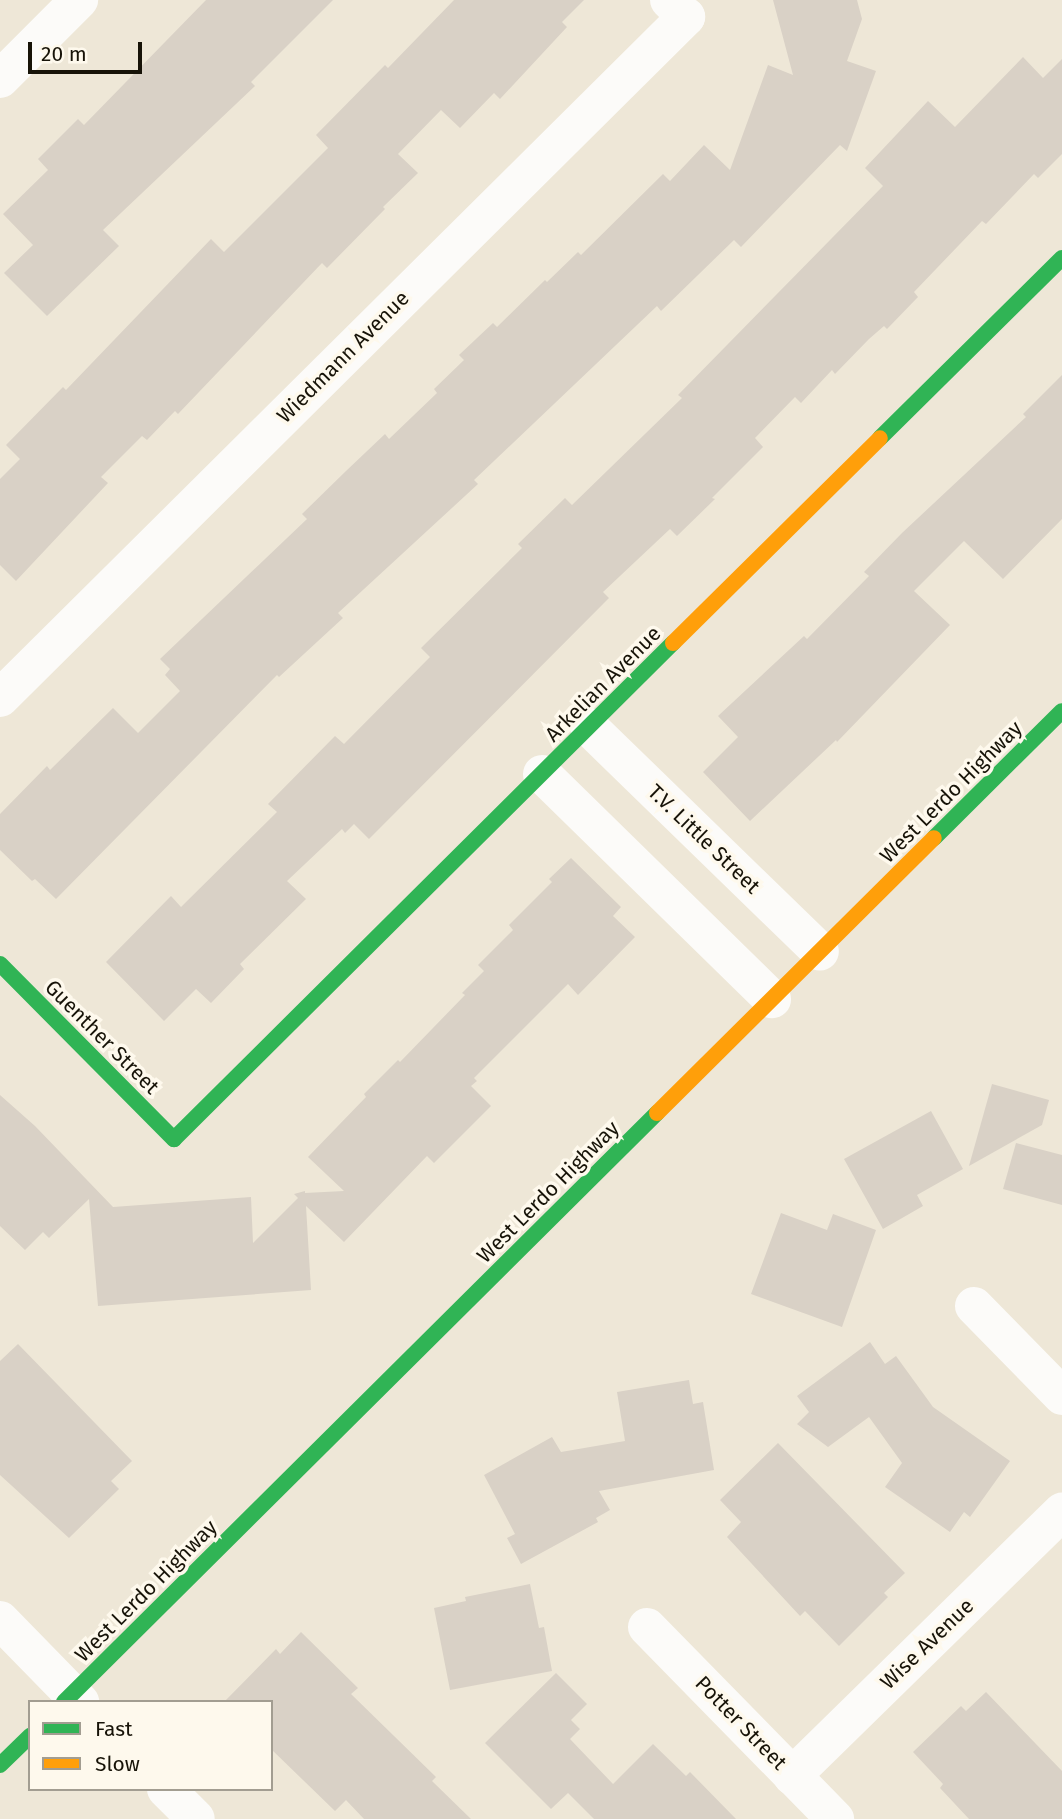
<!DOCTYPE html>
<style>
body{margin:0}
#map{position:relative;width:1062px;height:1819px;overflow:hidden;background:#eee7d7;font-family:"Fira Sans",sans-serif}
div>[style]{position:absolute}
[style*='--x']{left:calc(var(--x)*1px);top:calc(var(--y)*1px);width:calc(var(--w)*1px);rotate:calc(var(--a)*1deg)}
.building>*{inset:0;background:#d9d1c6}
.street>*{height:38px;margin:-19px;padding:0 19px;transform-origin:19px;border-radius:19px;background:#fcfbf9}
.fast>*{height:16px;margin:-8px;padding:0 8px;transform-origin:8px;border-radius:8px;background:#30b455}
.slow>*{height:16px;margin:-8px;padding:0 8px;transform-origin:8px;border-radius:8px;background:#ff9f0a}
span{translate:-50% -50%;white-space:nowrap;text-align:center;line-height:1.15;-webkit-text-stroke:7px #fef9ed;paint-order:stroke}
.street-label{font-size:21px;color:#171308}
.legend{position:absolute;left:28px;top:1700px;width:245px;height:91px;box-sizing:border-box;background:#fef9ed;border:2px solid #a29d91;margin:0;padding:9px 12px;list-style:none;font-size:21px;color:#171308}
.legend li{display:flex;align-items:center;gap:14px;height:35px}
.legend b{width:35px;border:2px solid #a29d91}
.scale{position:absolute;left:28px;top:42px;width:114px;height:32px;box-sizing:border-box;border:4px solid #171308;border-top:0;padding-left:9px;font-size:21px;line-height:24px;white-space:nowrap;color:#171308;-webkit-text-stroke:5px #fef9ed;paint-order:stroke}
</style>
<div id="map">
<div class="building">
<i style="clip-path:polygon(206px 0,333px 0,251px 82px,255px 86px,103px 230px,119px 246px,47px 316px,4px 273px,33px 245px,3px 214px,48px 170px,38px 159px,78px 119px,84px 125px)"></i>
<i style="clip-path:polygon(454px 0,584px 0,562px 22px,567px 27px,500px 99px,494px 93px,460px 128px,441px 110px,398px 154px,418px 173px,383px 207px,385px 209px,327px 268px,322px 263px,178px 414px,175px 411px,147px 440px,142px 436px,101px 477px,108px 483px,16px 581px,0 565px,0 479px,20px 459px,6px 445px,63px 387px,66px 390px,211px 239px,224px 252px,328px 148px,316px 135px,385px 65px,388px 68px)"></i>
<i style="clip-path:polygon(773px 0,857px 0,862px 19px,847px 61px,876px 71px,847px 151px,840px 145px,741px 247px,734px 240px,661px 311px,657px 306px,474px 480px,478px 484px,338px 613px,343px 618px,279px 677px,277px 675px,56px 899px,35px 879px,32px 881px,0 850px,0 814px,47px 766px,50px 770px,113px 708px,138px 733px,180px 691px,165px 675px,170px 669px,160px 659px,307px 519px,302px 514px,346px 471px,385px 434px,389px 439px,437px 393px,434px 389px,464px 360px,459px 355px,493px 323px,497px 327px,545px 280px,547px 282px,578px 252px,581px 255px,663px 174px,670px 181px,704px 145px,730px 170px,768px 65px,793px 75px)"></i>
<i style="clip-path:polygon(1023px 57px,1043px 78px,1062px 59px,1062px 154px,1038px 178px,1034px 174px,986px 224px,982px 221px,914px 292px,918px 297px,887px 329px,884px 326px,869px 339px,835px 374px,832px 370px,801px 403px,795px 397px,755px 438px,763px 447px,712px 498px,715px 499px,677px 536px,670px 529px,603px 592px,609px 598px,369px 839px,354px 824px,345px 833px,342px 829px,287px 881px,306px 899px,240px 964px,244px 969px,211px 1003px,196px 989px,164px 1021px,106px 962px,171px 896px,181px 907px,277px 812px,268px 804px,335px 736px,344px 744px,430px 657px,421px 648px,522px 548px,518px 544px,565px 498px,572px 505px,682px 398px,678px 395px,883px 186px,865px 168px,928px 101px,955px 127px)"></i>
<i style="clip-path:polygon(1062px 375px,1062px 519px,1003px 579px,964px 541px,914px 591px,950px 625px,837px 742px,836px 740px,750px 821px,703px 772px,738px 737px,718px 716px,804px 636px,807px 639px,869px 576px,864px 572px,902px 533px,1026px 417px,1023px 414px)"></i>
<i style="clip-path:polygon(571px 858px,621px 907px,613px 916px,635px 937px,578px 995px,568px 984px,474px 1078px,477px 1081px,471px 1086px,491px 1106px,434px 1163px,427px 1156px,344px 1242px,306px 1206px,311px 1290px,98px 1306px,89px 1199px,49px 1238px,43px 1232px,25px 1250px,0 1226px,0 1095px,35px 1126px,113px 1207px,251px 1197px,253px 1243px,298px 1198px,294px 1194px,305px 1191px,305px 1193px,344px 1191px,308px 1157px,366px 1097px,364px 1094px,398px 1060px,400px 1062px,465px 995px,462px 993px,484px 971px,478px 965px,513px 930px,509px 925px,552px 882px,549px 879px)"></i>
<i style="clip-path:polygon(992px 1084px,1049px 1100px,1042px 1125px,969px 1166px)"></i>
<i style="clip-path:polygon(931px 1111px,963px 1169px,917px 1195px,923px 1206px,883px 1229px,844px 1159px)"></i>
<i style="clip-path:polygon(1016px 1143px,1062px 1155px,1062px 1205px,1003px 1189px)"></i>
<i style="clip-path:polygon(781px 1213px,827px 1230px,833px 1214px,876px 1230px,842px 1327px,751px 1294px)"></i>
<i style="clip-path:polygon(870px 1342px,885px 1364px,896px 1356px,933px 1407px,1010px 1461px,970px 1517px,964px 1512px,950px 1532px,885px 1487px,902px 1463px,869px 1417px,828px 1447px,797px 1424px,809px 1412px,797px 1396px)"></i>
<i style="clip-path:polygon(18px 1344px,132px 1461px,111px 1481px,119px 1489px,69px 1538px,0 1475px,0 1361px)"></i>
<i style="clip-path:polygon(689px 1380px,693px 1404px,703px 1402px,714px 1470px,599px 1491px,610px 1510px,596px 1518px,598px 1522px,521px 1564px,507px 1538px,515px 1534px,484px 1475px,552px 1437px,561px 1452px,625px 1441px,617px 1392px)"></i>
<i style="clip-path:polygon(778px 1443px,905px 1573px,884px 1593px,888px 1597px,839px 1646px,805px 1611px,800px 1616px,727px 1537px,741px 1522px,720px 1500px)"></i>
<i style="clip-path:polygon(530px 1584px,539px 1628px,544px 1627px,552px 1671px,450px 1690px,434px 1608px,466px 1601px,465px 1597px)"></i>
<i style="clip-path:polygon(301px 1632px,358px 1688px,351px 1694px,436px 1777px,432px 1781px,471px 1819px,364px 1819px,346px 1800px,335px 1811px,271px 1749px,271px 1702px,224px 1702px,276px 1649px,280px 1654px)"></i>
<i style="clip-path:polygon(556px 1673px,587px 1704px,571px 1720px,580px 1729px,570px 1739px,613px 1784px,653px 1744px,686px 1776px,690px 1772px,736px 1819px,594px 1819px,568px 1793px,551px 1809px,485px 1743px)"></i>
<i style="clip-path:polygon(986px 1692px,1062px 1771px,1062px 1819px,969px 1819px,940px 1788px,943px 1784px,913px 1752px,961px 1706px,966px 1711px)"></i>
</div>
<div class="street">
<i style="--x:0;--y:79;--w:112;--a:-45"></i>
<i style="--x:0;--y:698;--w:967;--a:-44.79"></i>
<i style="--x:686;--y:17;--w:24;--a:-135"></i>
<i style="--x:589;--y:727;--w:322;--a:44.2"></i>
<i style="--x:542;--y:774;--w:322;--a:44.4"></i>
<i style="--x:974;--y:1306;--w:126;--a:45.6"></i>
<i style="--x:0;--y:1620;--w:115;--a:45.7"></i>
<i style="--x:647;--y:1627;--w:269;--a:45.6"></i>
<i style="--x:792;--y:1776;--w:378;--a:-44.4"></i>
<i style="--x:166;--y:1789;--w:42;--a:45"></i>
</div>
<div class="fast">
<i style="--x:880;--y:438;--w:256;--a:-44.7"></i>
<i style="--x:934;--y:838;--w:180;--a:-44.8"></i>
<i style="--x:0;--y:964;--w:247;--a:45.2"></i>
<i style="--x:174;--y:1139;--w:704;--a:-44.83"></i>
<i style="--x:64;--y:1702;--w:836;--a:-44.81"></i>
<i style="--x:0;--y:1765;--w:42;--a:-44"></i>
</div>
<div class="slow">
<i style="--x:673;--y:643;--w:291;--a:-44.7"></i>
<i style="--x:657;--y:1113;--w:390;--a:-44.8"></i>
</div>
<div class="street-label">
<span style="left:343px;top:357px;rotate:-45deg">Wiedmann Avenue</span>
<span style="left:603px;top:684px;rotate:-45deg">Arkelian Avenue</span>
<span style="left:951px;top:792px;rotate:-45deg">West Lerdo Highway</span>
<span style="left:704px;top:839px;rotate:44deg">T.V. Little Street</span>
<span style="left:102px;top:1037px;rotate:45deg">Guenther Street</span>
<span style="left:548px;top:1192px;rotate:-45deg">West Lerdo Highway</span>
<span style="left:146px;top:1591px;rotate:-45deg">West Lerdo Highway</span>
<span style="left:927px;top:1644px;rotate:-44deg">Wise Avenue</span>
<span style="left:741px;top:1723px;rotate:46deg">Potter Street</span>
</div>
<ul class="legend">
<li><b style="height:9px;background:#30b455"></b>Fast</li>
<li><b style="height:9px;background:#ff9f0a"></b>Slow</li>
</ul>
<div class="scale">20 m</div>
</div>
